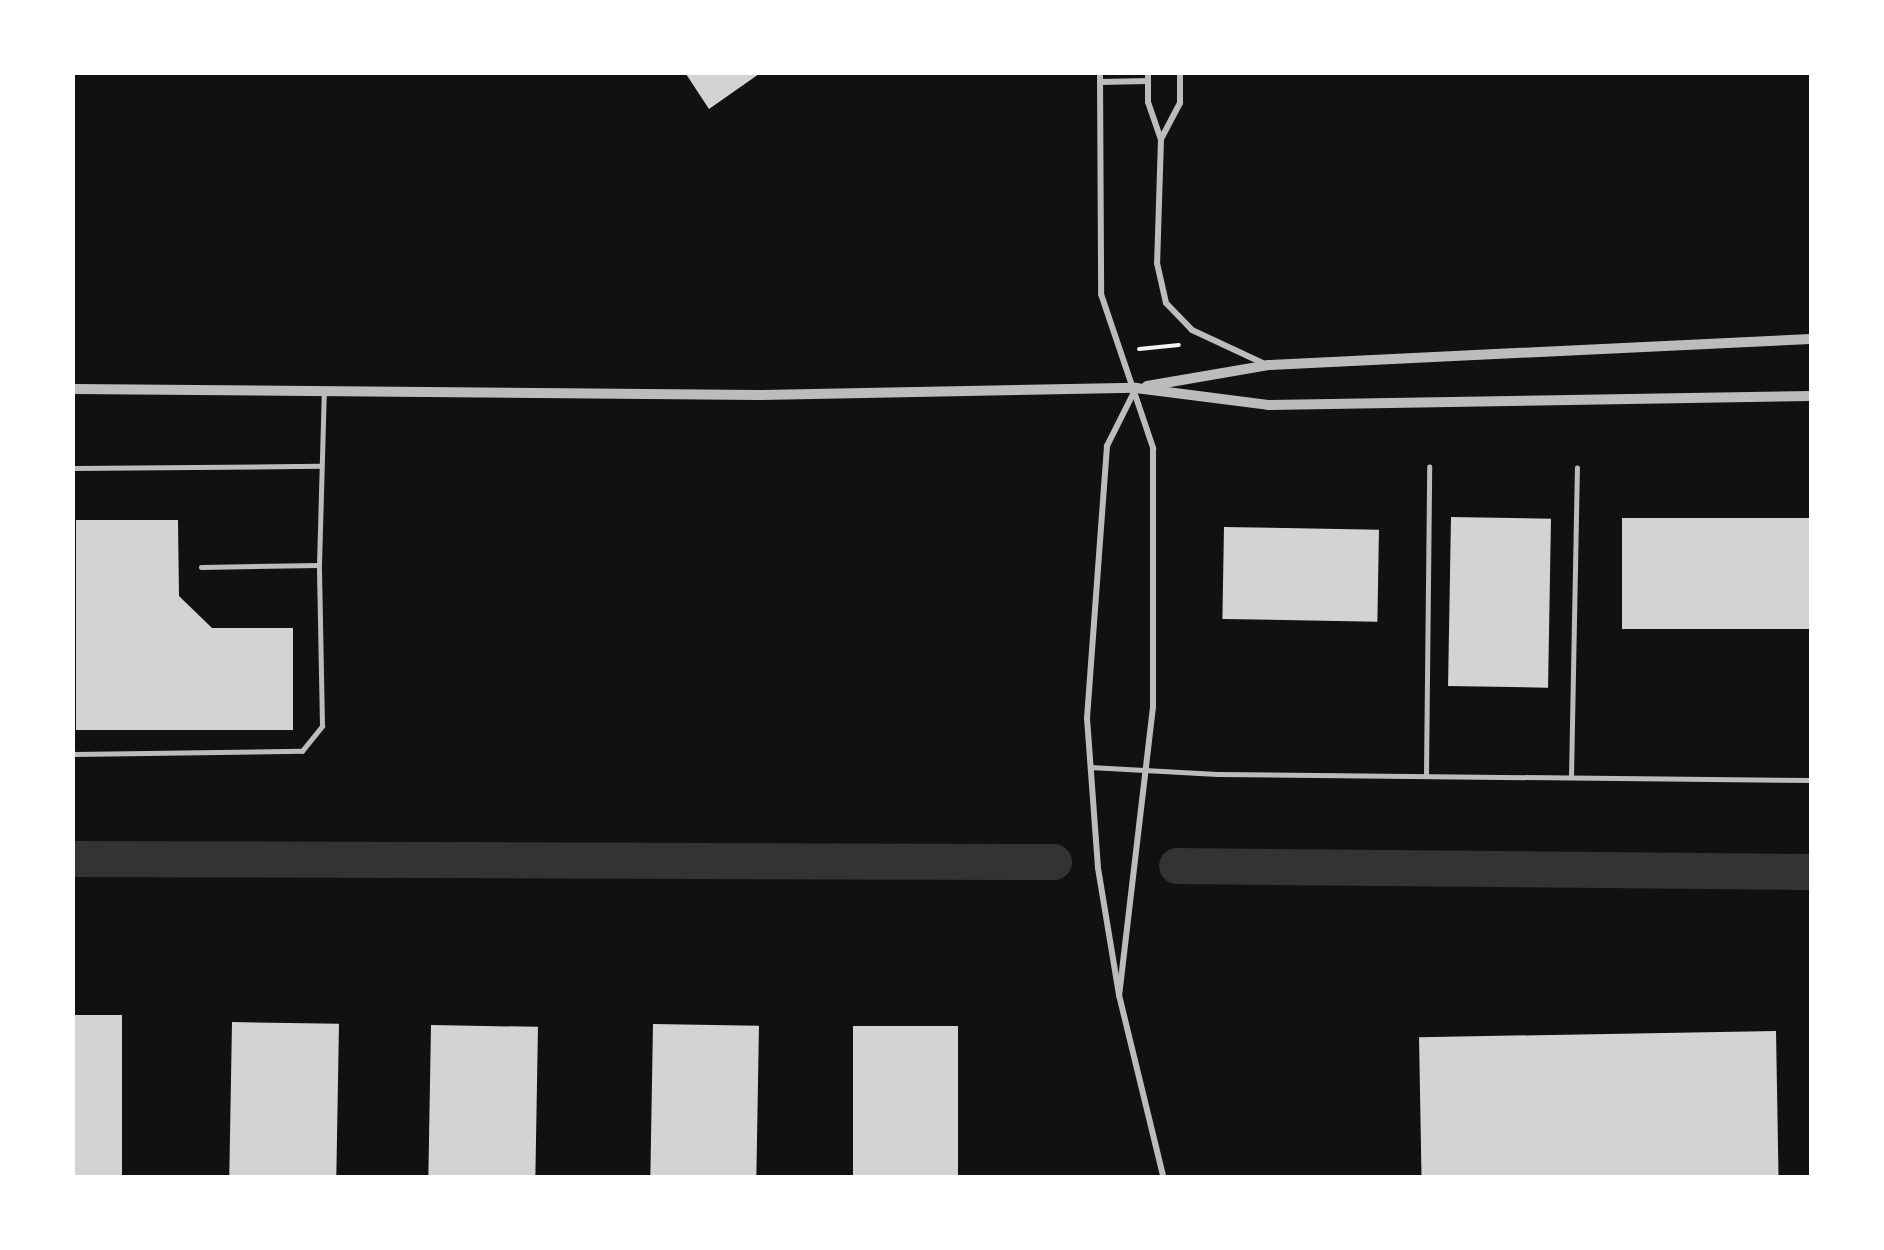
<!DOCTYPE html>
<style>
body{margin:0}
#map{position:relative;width:1884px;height:1250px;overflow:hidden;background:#111;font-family:Raleway,sans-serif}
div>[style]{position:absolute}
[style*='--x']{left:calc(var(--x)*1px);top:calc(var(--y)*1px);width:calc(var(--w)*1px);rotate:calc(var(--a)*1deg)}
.canal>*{height:36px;margin:-18px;padding:0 18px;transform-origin:18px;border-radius:18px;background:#333}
.building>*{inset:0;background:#d3d3d3;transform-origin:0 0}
.path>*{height:4px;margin:-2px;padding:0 2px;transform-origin:2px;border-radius:2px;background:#f5f5f5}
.service>*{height:4.5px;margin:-2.25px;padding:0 2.25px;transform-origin:2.25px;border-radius:2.25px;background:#bcbcbc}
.minor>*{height:6px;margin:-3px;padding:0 3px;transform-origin:3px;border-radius:3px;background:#bcbcbc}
.tertiary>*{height:10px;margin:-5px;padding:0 5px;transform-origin:5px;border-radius:5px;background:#bcbcbc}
span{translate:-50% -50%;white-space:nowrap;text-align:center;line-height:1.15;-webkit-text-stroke:6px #fff;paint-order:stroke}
.frame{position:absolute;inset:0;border:75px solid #fff;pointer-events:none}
</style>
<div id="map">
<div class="canal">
<i style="--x:74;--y:859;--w:980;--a:0.18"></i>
<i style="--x:1177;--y:866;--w:633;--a:0.54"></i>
</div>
<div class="building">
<i style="clip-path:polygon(686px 74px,759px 74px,709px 109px)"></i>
<i style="left:1451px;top:517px;width:100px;height:169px;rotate:1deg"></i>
<i style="left:1622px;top:518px;width:188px;height:111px"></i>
<i style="clip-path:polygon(76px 520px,178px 520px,179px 596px,212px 628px,293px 628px,293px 730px,76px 730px)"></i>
<i style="left:1224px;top:527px;width:155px;height:92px;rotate:1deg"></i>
<i style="left:74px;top:1015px;width:48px;height:161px"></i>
<i style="left:232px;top:1022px;width:107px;height:154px;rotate:1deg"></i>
<i style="left:653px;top:1024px;width:106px;height:152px;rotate:1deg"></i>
<i style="left:431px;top:1025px;width:107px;height:151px;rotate:1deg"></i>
<i style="left:853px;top:1026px;width:105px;height:150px"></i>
<i style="left:1776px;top:1031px;width:145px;height:357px;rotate:89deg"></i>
</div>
<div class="path">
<i style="--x:1139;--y:349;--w:40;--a:-5.7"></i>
</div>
<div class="service">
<i style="--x:74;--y:468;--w:246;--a:-0.5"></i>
<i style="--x:201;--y:567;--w:118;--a:-1"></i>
<i style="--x:74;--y:754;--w:228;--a:-0.8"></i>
<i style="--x:302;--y:751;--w:32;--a:-51"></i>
<i style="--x:322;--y:726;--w:161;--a:-91.1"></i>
<i style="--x:319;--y:565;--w:174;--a:-88.4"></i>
<i style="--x:1090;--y:767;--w:127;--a:3.2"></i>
<i style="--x:1217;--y:774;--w:593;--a:0.58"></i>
<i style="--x:1426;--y:775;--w:308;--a:-89.4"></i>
<i style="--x:1571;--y:777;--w:309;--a:-88.9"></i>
</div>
<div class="minor">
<i style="--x:1100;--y:74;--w:220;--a:89.7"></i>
<i style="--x:1101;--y:294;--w:163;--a:71.3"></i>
<i style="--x:1153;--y:448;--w:259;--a:90"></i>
<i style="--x:1153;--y:707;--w:290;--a:96.7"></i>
<i style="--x:1148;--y:74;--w:28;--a:90"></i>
<i style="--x:1148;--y:102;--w:39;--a:71"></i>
<i style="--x:1161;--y:139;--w:124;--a:91.8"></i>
<i style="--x:1157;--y:263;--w:41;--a:77.3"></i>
<i style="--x:1166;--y:303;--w:37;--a:46"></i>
<i style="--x:1192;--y:330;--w:81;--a:25"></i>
<i style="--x:1100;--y:82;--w:48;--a:-1.2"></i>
<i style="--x:1161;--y:139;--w:41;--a:-62.2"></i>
<i style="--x:1180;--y:103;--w:29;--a:-90"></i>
<i style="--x:1136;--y:388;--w:65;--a:116.6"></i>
<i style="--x:1107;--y:446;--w:273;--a:94.2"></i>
<i style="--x:1087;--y:718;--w:150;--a:85.8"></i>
<i style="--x:1098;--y:868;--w:129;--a:80.6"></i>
<i style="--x:1119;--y:995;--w:186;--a:76.3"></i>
</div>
<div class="tertiary">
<i style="--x:1147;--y:386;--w:123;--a:-9.8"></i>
<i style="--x:1268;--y:365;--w:543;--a:-2.75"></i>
<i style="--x:74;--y:389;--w:685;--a:0.5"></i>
<i style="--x:759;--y:395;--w:377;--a:-1.1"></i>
<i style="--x:1136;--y:388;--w:133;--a:7.3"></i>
<i style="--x:1268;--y:405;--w:542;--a:-0.95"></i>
</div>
<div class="frame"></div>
</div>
